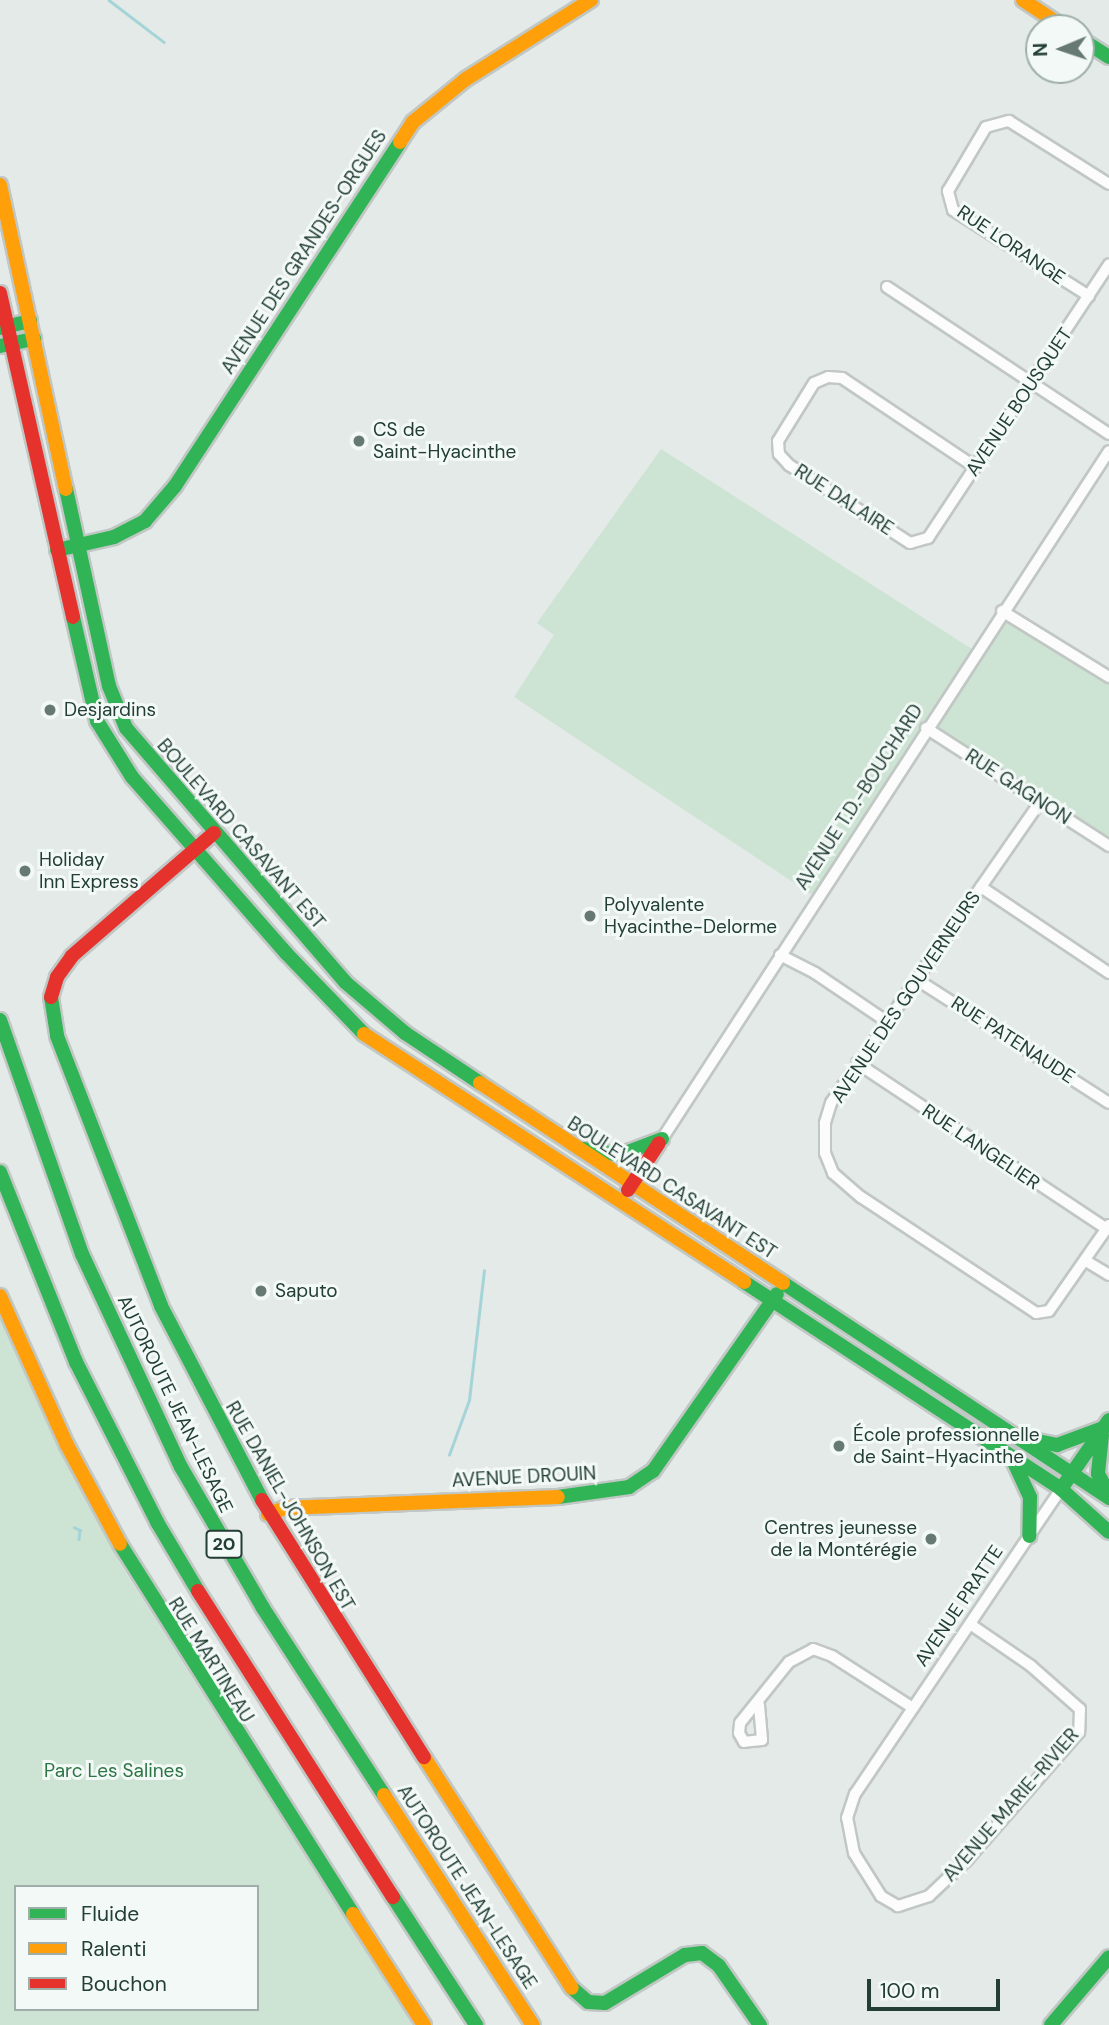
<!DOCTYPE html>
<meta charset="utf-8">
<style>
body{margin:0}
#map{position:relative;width:1109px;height:2025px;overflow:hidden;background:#e4eae7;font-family:"DM Sans",sans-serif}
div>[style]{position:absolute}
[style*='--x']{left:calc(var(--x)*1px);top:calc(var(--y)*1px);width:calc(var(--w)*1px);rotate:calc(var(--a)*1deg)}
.green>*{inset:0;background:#cde3d3}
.stream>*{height:2.5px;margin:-1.25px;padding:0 1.25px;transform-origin:1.25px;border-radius:1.25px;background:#a5d4d8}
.roads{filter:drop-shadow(2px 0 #c1c7c4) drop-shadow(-2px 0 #c1c7c4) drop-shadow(0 2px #c1c7c4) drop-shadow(0 -2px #c1c7c4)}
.street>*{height:10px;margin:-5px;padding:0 5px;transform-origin:5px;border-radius:5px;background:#fbfcfb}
.fast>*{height:14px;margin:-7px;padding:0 7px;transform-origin:7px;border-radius:7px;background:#30b455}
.slow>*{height:14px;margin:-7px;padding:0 7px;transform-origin:7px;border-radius:7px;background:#ff9f0a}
.jam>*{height:14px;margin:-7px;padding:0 7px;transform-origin:7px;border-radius:7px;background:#e5322d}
.dots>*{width:19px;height:19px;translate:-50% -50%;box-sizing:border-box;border:4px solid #f3f9f6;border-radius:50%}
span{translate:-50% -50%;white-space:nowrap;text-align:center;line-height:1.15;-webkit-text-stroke:6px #f3f9f6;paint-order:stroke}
.shield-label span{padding:2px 5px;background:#f3f9f6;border:2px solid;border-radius:5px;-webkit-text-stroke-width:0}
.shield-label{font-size:18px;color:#223e35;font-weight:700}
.street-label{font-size:19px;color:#223e35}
.poi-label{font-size:19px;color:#223e35}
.left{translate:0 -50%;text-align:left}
.right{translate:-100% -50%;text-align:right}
.park-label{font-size:19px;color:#2c7544}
.legend{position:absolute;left:14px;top:1885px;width:245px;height:126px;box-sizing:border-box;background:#f3f9f6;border:2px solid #9faea9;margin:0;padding:9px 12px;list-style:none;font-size:21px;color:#223e35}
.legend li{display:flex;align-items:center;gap:14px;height:35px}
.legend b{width:35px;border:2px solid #9faea9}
.north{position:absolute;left:1025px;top:14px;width:70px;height:70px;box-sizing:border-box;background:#f3f9f6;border:2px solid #9faea9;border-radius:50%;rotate:268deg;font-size:19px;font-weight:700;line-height:28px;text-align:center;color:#223e35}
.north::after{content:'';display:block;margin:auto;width:24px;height:32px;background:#667a73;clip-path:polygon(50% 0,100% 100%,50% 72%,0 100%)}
.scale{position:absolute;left:867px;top:1979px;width:133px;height:32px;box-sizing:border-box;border:4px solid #223e35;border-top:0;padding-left:9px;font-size:21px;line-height:24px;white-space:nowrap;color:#223e35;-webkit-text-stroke:5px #f3f9f6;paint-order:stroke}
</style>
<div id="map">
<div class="green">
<i style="clip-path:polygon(661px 449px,975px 651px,1002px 611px,1109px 680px,1109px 846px,926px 728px,817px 898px,514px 697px,554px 635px,537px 623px)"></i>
<i style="clip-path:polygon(evenodd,0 1318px,66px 1461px,121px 1565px,412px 2025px,0 2025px,0 1318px,16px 1887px,257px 1887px,257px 2009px,16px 2009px,16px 1887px)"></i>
</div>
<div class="stream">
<i style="--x:109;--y:0;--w:69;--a:37.4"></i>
<i style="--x:449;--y:1455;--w:59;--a:-70"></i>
<i style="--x:469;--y:1400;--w:130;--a:-83.4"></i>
<i style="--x:74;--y:1527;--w:7;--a:27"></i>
<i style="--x:80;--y:1530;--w:9;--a:96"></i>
</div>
<div class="roads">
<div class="street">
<i style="--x:887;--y:287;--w:266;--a:33.5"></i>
<i style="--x:1089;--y:296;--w:161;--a:-147.7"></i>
<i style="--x:953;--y:210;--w:20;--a:-105"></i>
<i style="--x:948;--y:191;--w:74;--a:-59.3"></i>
<i style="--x:986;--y:127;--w:24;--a:-15"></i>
<i style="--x:1009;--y:121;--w:118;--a:32.2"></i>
<i style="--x:975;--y:467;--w:160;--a:-146.2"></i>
<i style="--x:842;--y:378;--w:14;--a:-176"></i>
<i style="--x:828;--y:377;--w:15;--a:157"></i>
<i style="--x:814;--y:383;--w:68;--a:121.8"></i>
<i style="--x:778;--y:441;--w:13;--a:86"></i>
<i style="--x:779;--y:454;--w:15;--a:48"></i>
<i style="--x:789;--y:465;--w:144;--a:32.8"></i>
<i style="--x:910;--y:543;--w:19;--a:-16"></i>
<i style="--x:928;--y:538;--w:328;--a:-56.5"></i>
<i style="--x:1002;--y:611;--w:126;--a:31.7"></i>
<i style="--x:926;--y:728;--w:218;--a:32.8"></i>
<i style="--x:1040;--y:802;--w:366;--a:124.8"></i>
<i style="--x:831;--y:1103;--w:21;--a:107"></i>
<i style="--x:825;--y:1123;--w:30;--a:90"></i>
<i style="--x:825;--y:1153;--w:22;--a:68"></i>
<i style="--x:833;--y:1173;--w:37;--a:41"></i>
<i style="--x:861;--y:1197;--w:210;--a:33.5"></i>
<i style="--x:1036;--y:1313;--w:13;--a:-9"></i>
<i style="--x:1049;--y:1311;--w:105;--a:-55.1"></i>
<i style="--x:981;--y:887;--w:154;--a:33.9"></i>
<i style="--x:780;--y:955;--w:39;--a:27"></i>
<i style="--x:815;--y:973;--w:86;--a:34.1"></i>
<i style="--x:916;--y:979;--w:229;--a:32.7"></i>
<i style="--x:857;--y:1063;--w:300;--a:33.6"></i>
<i style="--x:662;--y:1139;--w:820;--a:-56.99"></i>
<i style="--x:1086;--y:1261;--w:27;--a:31"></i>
<i style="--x:970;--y:1624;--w:74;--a:34.5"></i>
<i style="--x:1031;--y:1666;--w:65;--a:41.3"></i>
<i style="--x:1080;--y:1709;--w:23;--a:92"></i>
<i style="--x:1079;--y:1732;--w:169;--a:131.2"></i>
<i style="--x:968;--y:1859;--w:54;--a:136.5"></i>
<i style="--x:929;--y:1896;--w:33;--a:162"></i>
<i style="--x:898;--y:1906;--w:20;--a:-150"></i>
<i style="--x:881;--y:1896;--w:51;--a:-122.1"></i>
<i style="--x:854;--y:1853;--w:36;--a:-101"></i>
<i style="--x:847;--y:1818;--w:25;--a:-72"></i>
<i style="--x:855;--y:1794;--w:311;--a:-56"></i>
<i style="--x:1029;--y:1536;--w:57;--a:-55.8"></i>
<i style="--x:759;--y:1705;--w:35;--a:85"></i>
<i style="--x:762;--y:1740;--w:18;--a:174"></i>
<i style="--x:744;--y:1742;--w:10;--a:-119"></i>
<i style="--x:739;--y:1733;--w:10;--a:-84"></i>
<i style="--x:740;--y:1723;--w:78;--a:-51.2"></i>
<i style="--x:789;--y:1662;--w:27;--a:-28"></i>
<i style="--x:813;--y:1649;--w:20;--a:20"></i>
<i style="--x:832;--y:1656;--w:96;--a:32.7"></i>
</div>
<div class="fast">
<i style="--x:1081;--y:39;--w:33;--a:33"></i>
<i style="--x:0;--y:328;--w:31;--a:-13"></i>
<i style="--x:0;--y:346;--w:35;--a:-12"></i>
<i style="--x:66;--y:489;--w:202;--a:77.7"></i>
<i style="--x:109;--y:686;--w:45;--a:68"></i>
<i style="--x:126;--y:728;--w:335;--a:49.2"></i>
<i style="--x:345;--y:982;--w:79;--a:40.4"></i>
<i style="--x:405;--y:1033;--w:90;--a:33.7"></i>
<i style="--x:57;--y:550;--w:58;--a:-12.8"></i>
<i style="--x:114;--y:537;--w:35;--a:-27"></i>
<i style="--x:145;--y:521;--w:46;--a:-49.4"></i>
<i style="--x:175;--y:486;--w:411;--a:-56.8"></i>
<i style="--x:73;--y:617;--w:107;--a:77"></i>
<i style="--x:97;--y:721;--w:66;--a:58"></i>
<i style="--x:132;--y:777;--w:234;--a:48.8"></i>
<i style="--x:286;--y:953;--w:112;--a:46.1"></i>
<i style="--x:51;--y:997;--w:39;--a:81"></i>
<i style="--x:57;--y:1036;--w:289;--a:68.9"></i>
<i style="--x:161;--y:1306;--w:219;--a:62.5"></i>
<i style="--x:0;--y:1020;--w:248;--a:70.7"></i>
<i style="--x:82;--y:1254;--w:235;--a:65.1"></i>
<i style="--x:181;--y:1467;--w:163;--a:59.8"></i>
<i style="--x:263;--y:1608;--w:223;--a:57.1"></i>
<i style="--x:583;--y:1149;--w:37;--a:9"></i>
<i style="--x:620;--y:1155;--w:45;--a:-20.9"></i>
<i style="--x:0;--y:1172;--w:205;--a:68.2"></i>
<i style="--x:76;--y:1362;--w:179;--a:63.1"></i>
<i style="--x:157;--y:1522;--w:80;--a:59.3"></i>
<i style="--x:744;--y:1282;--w:379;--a:33.1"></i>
<i style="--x:1061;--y:1489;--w:64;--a:41.9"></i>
<i style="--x:783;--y:1283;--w:391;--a:33.4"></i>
<i style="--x:1102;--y:1435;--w:39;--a:96"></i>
<i style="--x:1098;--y:1474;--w:23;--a:61"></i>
<i style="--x:1033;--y:1440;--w:25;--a:12"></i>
<i style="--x:1057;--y:1445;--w:49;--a:-20.3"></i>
<i style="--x:1013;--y:1460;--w:41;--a:65.3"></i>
<i style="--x:1030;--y:1497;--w:39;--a:91"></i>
<i style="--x:1061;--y:1489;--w:84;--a:-55.2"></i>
<i style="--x:558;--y:1497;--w:72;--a:-8"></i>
<i style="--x:629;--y:1487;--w:29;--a:-34"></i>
<i style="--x:653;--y:1471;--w:216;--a:-55"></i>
<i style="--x:120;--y:1544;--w:437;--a:57.8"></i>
<i style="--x:393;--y:1897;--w:153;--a:57"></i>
<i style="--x:572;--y:1988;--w:21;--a:41"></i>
<i style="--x:588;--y:2002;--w:17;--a:3"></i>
<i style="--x:605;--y:2003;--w:93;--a:-31"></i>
<i style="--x:685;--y:1955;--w:17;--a:-7"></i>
<i style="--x:702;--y:1953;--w:21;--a:37"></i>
<i style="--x:719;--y:1966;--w:72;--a:55.2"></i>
<i style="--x:1051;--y:2025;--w:89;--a:-49.5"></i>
</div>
<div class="slow">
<i style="--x:1023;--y:0;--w:50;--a:33.7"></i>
<i style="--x:400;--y:142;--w:24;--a:-57"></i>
<i style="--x:413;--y:122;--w:68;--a:-39.1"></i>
<i style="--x:466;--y:79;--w:148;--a:-32.3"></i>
<i style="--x:0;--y:185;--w:311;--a:77.8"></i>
<i style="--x:364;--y:1034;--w:454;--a:33.1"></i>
<i style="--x:480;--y:1083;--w:363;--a:33.4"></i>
<i style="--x:0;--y:1296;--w:163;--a:65.8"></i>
<i style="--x:67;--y:1445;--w:112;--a:61.8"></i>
<i style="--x:268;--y:1514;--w:18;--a:-19"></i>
<i style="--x:285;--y:1508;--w:273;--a:-2.3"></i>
<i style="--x:424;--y:1757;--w:274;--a:57.4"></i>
<i style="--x:384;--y:1795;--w:274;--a:57.1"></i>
<i style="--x:353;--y:1914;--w:132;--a:57.4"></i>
</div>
<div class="jam">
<i style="--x:0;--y:293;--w:332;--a:77.3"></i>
<i style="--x:51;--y:997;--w:21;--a:-73"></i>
<i style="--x:57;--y:977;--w:26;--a:-54"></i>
<i style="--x:72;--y:956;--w:188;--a:-40.9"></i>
<i style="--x:628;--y:1190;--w:56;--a:-56.6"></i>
<i style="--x:262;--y:1500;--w:304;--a:57.8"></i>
<i style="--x:198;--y:1591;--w:363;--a:57.5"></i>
</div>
</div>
<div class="dots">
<i style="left:359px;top:441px;background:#667a73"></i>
<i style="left:50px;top:710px;background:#667a73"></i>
<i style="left:25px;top:871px;background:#667a73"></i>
<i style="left:590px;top:916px;background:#667a73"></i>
<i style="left:261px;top:1291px;background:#667a73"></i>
<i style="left:839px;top:1446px;background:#667a73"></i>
<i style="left:931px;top:1539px;background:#667a73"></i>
</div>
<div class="shield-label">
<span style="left:224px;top:1544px">20</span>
</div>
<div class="street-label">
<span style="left:1011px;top:245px;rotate:34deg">RUE LORANGE</span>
<span style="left:304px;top:252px;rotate:-57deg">AVENUE DES GRANDES-ORGUES</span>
<span style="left:1019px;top:402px;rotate:-56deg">AVENUE BOUSQUET</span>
<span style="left:844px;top:500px;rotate:33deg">RUE DALAIRE</span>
<span style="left:1018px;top:787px;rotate:33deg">RUE GAGNON</span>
<span style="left:859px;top:797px;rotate:-57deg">AVENUE T.D.-BOUCHARD</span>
<span style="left:241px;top:834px;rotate:49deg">BOULEVARD CASAVANT EST</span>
<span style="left:906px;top:997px;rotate:-56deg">AVENUE DES GOUVERNEURS</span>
<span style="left:1013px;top:1040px;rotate:33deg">RUE PATENAUDE</span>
<span style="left:981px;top:1147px;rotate:34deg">RUE LANGELIER</span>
<span style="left:672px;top:1188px;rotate:33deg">BOULEVARD CASAVANT EST</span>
<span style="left:175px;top:1404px;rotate:64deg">AUTOROUTE JEAN-LESAGE</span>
<span style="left:524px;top:1477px;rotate:-3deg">AVENUE DROUIN</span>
<span style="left:290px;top:1506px;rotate:60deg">RUE DANIEL-JOHNSON EST</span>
<span style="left:959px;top:1606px;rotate:-56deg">AVENUE PRATTE</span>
<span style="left:211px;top:1660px;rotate:58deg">RUE MARTINEAU</span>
<span style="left:1011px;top:1805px;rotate:-49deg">AVENUE MARIE-RIVIER</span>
<span style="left:467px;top:1887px;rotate:57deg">AUTOROUTE JEAN-LESAGE</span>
</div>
<div class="poi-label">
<span class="left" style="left:373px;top:441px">CS de<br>Saint-Hyacinthe</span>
<span class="left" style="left:64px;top:710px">Desjardins</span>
<span class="left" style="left:39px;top:871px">Holiday<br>Inn Express</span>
<span class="left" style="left:604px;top:916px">Polyvalente<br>Hyacinthe-Delorme</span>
<span class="left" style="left:275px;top:1291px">Saputo</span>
<span class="left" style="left:853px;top:1446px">École professionnelle<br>de Saint-Hyacinthe</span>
<span class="right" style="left:917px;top:1539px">Centres jeunesse<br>de la Montérégie</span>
</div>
<div class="park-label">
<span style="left:114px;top:1771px">Parc Les Salines</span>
</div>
<ul class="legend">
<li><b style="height:9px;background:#30b455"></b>Fluide</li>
<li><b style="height:9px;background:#ff9f0a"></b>Ralenti</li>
<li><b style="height:9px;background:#e5322d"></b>Bouchon</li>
</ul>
<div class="north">N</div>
<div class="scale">100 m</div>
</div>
